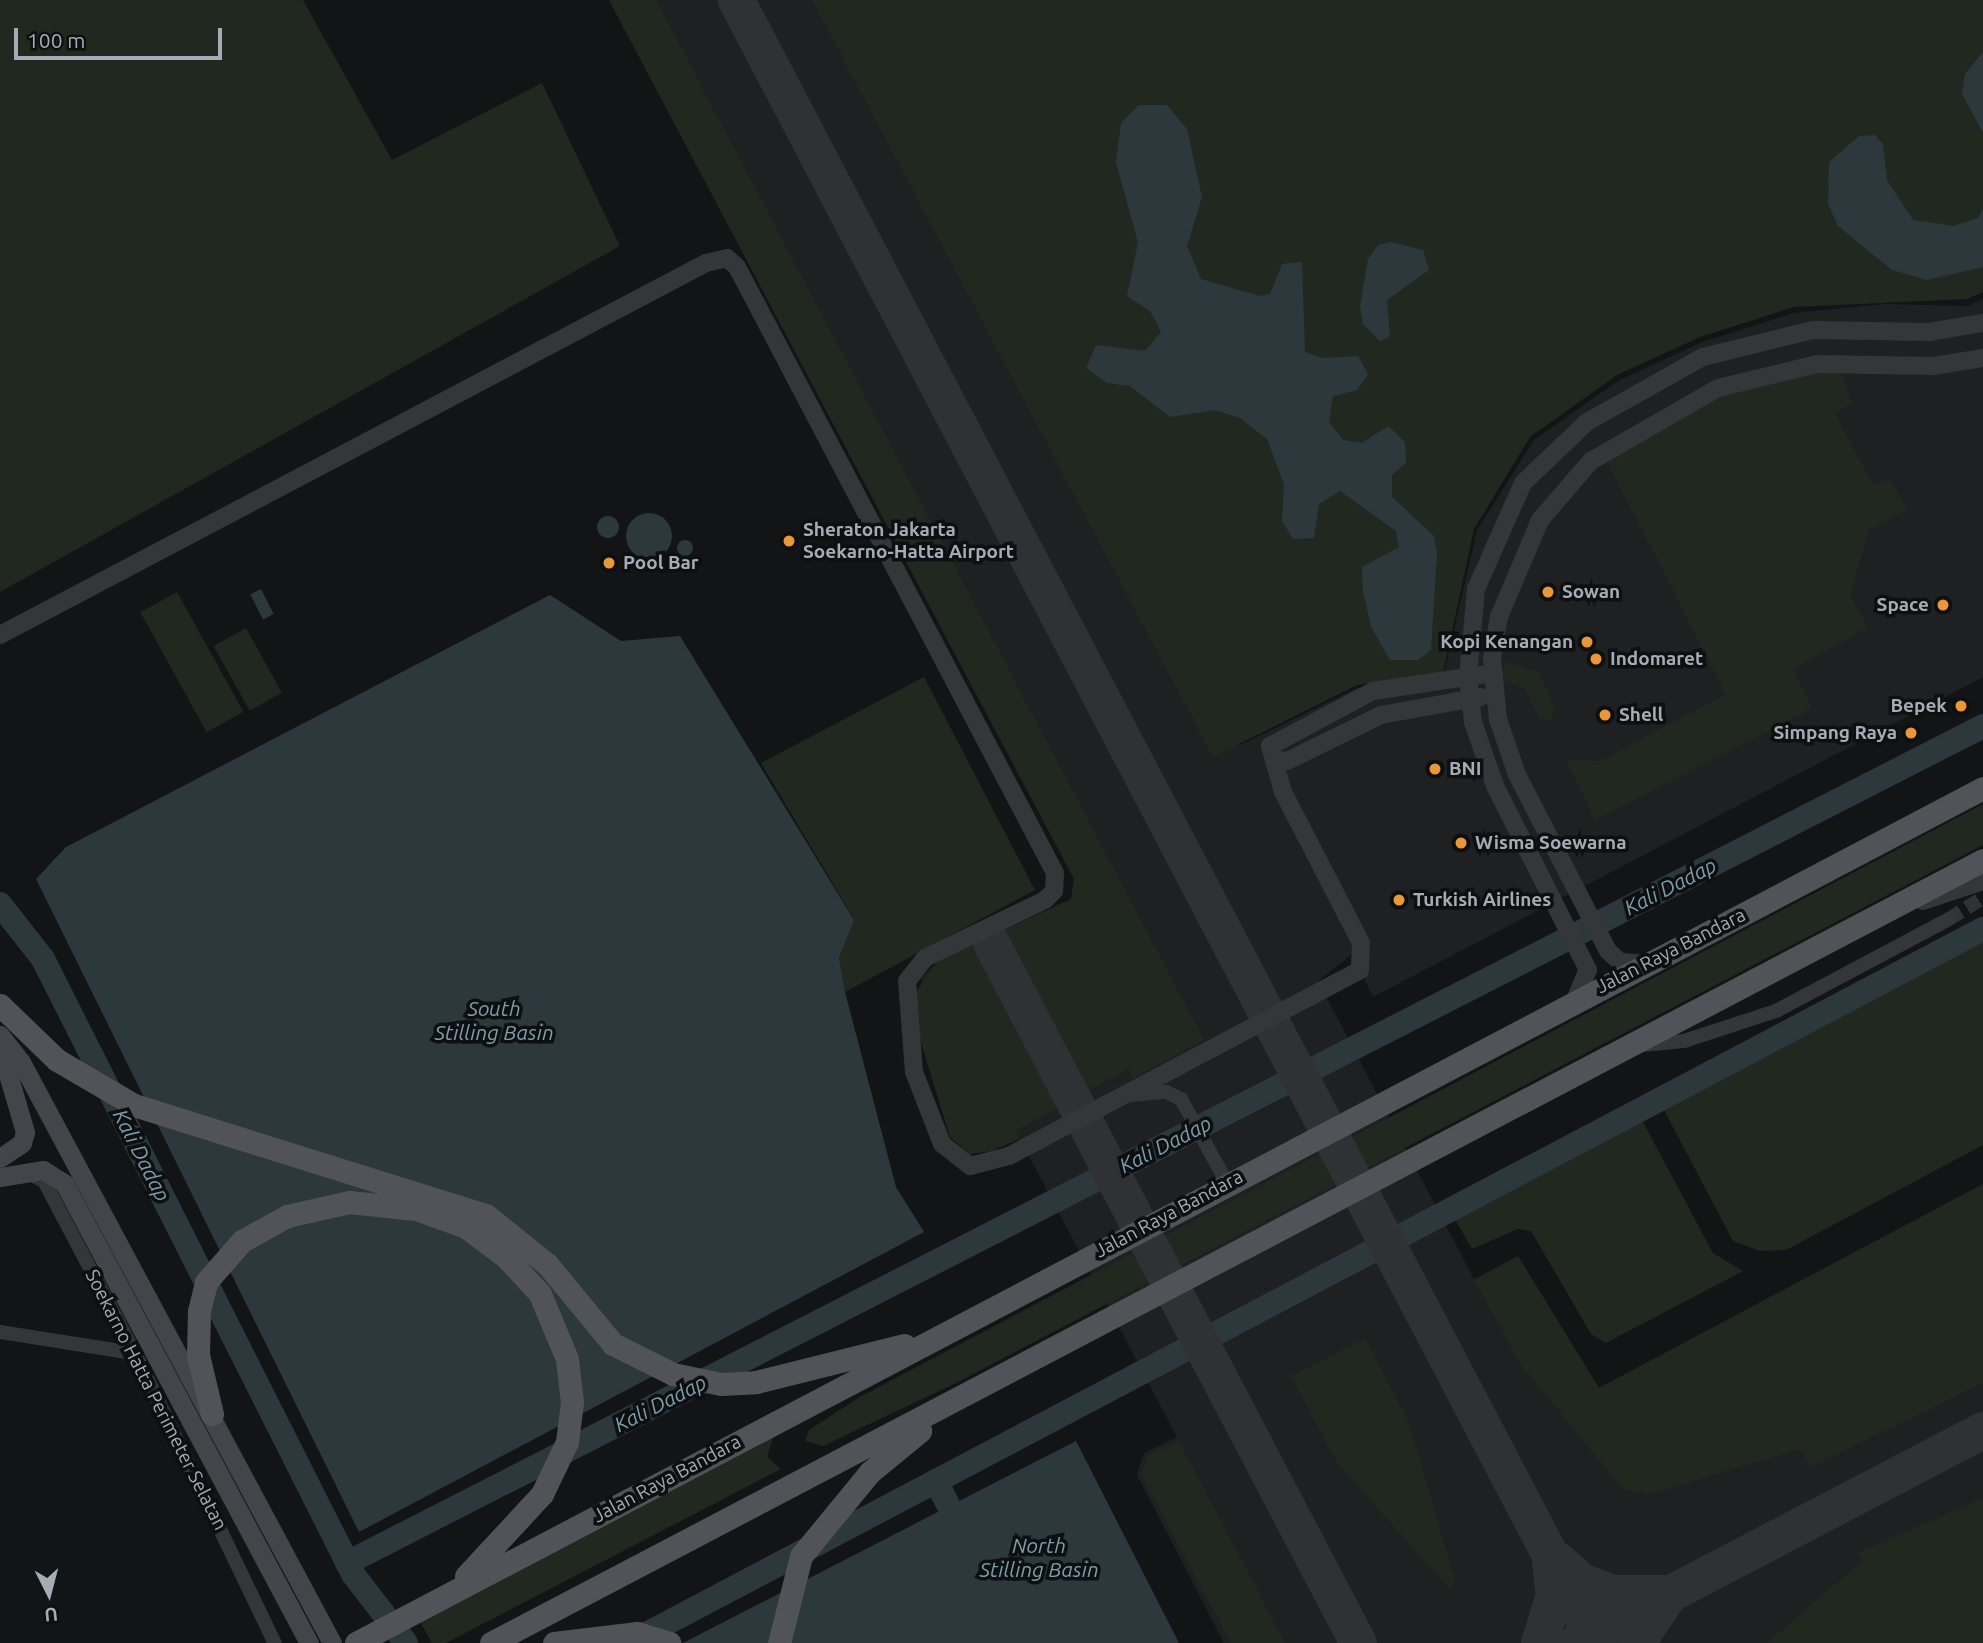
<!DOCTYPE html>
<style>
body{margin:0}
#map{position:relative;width:1983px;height:1643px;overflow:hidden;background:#131415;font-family:Ubuntu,sans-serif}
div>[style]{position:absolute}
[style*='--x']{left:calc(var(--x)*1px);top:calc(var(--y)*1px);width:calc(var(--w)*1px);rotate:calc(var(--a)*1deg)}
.built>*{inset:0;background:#1f2022}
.green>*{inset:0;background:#202820;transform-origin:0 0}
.water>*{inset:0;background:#2d383d;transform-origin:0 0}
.round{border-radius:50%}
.river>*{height:24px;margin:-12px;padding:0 12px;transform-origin:12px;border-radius:12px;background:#2d383d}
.taxiway>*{height:37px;margin:-18.5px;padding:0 18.5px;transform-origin:18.5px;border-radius:18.5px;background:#303134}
.minor-tunnel>*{height:14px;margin-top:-7px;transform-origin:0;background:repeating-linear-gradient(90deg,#303235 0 14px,transparent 0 21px)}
.minor>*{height:14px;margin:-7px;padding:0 7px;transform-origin:7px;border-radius:7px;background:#35363a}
.tertiary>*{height:18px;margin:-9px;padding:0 9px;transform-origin:9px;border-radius:9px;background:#35363a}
.secondary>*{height:19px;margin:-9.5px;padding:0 9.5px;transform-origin:9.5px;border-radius:9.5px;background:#43454a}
.primary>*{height:23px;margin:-11.5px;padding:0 11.5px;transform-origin:11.5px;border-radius:11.5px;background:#515359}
.dots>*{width:19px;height:19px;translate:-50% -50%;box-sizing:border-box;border:4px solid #0e0f10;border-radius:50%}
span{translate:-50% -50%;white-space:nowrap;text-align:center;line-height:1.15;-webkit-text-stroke:7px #0e0f10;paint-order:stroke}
.poi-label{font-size:19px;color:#a6acb5;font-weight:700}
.left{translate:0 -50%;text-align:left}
.right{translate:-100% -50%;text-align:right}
.street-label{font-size:19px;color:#a6acb5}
.water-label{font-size:21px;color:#7e9dae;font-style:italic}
.north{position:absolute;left:14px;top:1559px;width:70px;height:70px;-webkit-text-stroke:5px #0e0f10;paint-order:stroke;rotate:174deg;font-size:19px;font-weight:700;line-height:28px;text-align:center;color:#a6acb5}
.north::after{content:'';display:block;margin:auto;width:24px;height:32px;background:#a6acb5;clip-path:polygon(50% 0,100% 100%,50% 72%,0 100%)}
.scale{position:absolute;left:14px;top:28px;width:208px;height:32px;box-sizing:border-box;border:4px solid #a6acb5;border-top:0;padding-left:9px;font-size:21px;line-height:24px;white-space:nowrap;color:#a6acb5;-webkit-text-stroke:5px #0e0f10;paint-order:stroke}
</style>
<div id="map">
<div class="built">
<i style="clip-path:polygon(609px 0,844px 0,1240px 745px,1357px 688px,1444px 673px,1477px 530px,1534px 440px,1618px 381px,1700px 343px,1794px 313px,1884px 304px,1968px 306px,1983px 299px,1983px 677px,1373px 997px,1352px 954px,1318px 981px,1474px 1279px,1518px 1256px,1599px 1388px,1983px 1184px,1983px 1643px,1224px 1643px,1137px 1475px,1144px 1453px,1177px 1437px,1020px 1139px,970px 1154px,950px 1137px,921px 978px,939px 960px,1071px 899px,1074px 879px)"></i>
</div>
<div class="green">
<i style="clip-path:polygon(0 0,303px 0,392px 160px,542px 83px,620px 246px,0 592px)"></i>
<i style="clip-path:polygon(609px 0,656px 0,1204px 1040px,1133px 1078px,1128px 1069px,1015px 1131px,1020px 1139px,991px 1151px,970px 1154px,950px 1137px,920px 1039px,915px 993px,939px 960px,1071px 899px,1074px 879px)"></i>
<i style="clip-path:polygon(812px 0,1983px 0,1983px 292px,1967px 299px,1794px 307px,1700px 337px,1617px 375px,1530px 437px,1474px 529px,1443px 673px,1357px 685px,1213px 757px)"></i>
<i style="clip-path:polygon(1840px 370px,1852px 404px,1835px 413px,1873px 486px,1890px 479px,1907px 510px,1869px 530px,1850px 595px,1868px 628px,1793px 669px,1811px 706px,1806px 712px,1595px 820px,1566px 760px,1600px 761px,1726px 694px,1606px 460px,1712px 399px,1784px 374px)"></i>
<i style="left:177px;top:592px;width:137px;height:42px;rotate:61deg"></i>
<i style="left:246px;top:628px;width:74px;height:37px;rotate:61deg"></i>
<i style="clip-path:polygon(1505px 662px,1539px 672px,1554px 707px,1551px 721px,1540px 719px,1525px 689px,1500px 679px)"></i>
<i style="clip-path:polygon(924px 677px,1035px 890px,845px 992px,839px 958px,854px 919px,761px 763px)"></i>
<i style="clip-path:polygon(1983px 804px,1983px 845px,954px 1384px,823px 1446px,805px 1441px,809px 1430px,858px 1398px)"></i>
<i style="clip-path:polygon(1983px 940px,1983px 1145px,1786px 1250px,1760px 1251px,1733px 1241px,1664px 1110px)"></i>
<i style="clip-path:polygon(1636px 1109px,1713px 1253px,1743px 1271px,1606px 1343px,1591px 1334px,1531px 1231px,1518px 1229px,1472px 1249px,1447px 1205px)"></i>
<i style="clip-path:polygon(1983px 1184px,1983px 1383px,1811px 1467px,1800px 1449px,1649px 1494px,1623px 1489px,1522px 1366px,1474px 1280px,1518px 1256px,1599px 1388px)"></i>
<i style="clip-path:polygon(1365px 1338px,1409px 1423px,1455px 1581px,1450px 1589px,1337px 1463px,1291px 1376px)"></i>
<i style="clip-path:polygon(774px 1435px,767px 1457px,781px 1469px,446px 1643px,432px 1643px,419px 1620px)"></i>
<i style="clip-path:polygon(1179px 1441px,1285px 1643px,1231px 1643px,1141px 1474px,1148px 1456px)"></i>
<i style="clip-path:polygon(1983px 1498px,1983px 1643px,1767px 1643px,1862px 1561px,1857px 1553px)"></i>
</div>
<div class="water">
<i style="clip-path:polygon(1983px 52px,1983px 133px,1962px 94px,1965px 74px)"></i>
<i style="clip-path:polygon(1139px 105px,1167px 105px,1187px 129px,1202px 197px,1187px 246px,1201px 279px,1260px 296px,1270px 294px,1282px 264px,1302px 262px,1305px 352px,1323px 358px,1358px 356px,1368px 374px,1357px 390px,1333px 396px,1329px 422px,1343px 440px,1362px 443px,1388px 426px,1405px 442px,1406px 463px,1392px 475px,1392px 497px,1434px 536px,1437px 553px,1431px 650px,1418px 660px,1390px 660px,1371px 627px,1363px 591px,1362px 567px,1399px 547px,1396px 531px,1340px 491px,1319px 504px,1314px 538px,1293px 539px,1282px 521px,1284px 484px,1267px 439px,1240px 418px,1215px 410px,1170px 417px,1130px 386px,1107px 383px,1086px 368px,1096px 345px,1145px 351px,1161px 332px,1150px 311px,1127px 296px,1138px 243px,1116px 162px,1121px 123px)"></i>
<i style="clip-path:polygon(1875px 135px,1883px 144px,1887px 180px,1913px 220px,1953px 226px,1978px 218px,1983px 209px,1983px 267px,1927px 280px,1892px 270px,1838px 226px,1828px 204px,1829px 162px,1859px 136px)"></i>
<i style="clip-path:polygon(1391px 242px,1423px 250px,1429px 270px,1387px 300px,1390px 336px,1380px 341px,1363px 324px,1360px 306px,1368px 259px,1378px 245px)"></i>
<i class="round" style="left:626px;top:513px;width:46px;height:46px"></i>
<i class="round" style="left:597px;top:516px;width:22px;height:22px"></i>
<i class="round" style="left:677px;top:540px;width:16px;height:16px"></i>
<i style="left:261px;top:589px;width:28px;height:12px;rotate:63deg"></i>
<i style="clip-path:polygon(550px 595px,621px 641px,680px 636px,854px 920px,839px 958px,845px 992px,896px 1187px,924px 1232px,359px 1532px,36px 879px,66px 847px)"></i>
<i style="clip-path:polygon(1076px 1441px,1179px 1643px,683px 1643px)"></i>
</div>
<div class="river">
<i style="--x:0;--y:904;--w:70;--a:52"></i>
<i style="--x:43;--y:959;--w:689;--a:63.25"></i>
<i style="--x:353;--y:1574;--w:87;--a:52.5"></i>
<i style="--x:936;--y:1481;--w:29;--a:63"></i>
<i style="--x:347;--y:1563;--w:1838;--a:-27.09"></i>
<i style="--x:631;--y:1642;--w:1528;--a:-27.81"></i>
</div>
<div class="taxiway">
<i style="--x:736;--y:0;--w:1854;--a:62.37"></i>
<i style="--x:991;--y:943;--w:790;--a:62.33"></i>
<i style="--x:1556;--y:1559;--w:33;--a:41"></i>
<i style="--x:1581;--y:1581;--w:33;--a:21"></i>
<i style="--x:1612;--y:1593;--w:50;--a:0"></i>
<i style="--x:1539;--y:1643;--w:50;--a:-72.6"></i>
<i style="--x:1554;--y:1595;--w:33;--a:-97"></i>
<i style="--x:1575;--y:1643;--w:460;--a:-27.6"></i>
<i style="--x:1636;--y:1643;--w:55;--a:-56"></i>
</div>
<div class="minor-tunnel">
<i style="--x:1949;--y:919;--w:40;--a:-32"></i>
</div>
<div class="minor">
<i style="--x:1642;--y:1045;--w:42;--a:-5.4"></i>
<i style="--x:1684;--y:1041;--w:97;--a:-18.1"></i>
<i style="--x:1776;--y:1011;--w:196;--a:-28"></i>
<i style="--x:1130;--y:1095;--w:36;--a:-5"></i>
<i style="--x:1166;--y:1092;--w:17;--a:25"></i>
<i style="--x:1181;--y:1099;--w:96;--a:61.3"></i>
<i style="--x:30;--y:1174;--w:16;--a:27"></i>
<i style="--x:44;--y:1181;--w:204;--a:62.2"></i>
<i style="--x:139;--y:1361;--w:313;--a:64.3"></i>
<i style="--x:0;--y:1332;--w:128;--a:9"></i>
</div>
<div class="tertiary">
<i style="--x:0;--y:635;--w:798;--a:-27.79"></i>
<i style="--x:706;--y:263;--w:22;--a:-13"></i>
<i style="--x:727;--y:258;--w:13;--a:42"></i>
<i style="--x:737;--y:267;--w:684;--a:62.31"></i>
<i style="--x:1055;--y:873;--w:18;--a:93"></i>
<i style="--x:1054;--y:891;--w:13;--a:135"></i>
<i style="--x:1045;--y:900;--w:133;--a:154.2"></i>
<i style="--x:925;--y:958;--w:29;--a:128"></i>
<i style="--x:907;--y:981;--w:91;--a:85.6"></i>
<i style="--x:914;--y:1072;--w:77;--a:68.7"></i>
<i style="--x:942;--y:1144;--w:36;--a:38"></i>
<i style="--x:970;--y:1166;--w:40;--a:-14.4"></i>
<i style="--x:1009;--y:1156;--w:397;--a:-27.9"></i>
<i style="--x:1360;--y:970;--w:27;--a:-88"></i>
<i style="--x:1361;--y:943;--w:170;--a:-117.3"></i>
<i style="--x:1283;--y:792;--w:48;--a:-105.8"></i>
<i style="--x:1270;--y:746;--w:117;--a:-28.1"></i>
<i style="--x:1373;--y:691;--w:121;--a:-8.5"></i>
<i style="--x:1276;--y:760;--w:11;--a:5"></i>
<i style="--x:1287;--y:761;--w:105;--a:-26.1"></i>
<i style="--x:1381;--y:715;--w:102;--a:-10.2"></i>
<i style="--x:1923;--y:901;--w:63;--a:-18.4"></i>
<i style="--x:1645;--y:964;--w:25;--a:-175"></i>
<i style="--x:1620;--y:962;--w:16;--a:-137"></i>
<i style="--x:1608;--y:951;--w:198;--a:-117.3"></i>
<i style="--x:1517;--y:775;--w:59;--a:-108.7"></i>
<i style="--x:1498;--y:719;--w:61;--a:-95.6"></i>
<i style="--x:1492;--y:658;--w:42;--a:-80.3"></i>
<i style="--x:1499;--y:617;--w:105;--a:-67.1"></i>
<i style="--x:1540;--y:520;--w:78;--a:-49.2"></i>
<i style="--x:1591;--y:461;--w:146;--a:-29.9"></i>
<i style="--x:1718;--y:388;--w:102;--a:-13.6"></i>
<i style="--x:1817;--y:364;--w:116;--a:1"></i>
<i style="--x:1933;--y:366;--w:51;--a:-9.1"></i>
<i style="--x:1575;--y:1000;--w:33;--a:-67"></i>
<i style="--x:1588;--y:970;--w:206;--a:-116.8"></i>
<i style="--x:1495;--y:786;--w:68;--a:-109"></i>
<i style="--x:1473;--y:722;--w:46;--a:-96.2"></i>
<i style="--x:1468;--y:676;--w:87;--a:-84.7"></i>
<i style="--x:1476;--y:589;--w:116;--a:-66.1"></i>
<i style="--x:1523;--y:483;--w:88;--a:-43.6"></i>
<i style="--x:1587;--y:422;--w:133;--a:-29.3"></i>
<i style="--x:1703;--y:357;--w:113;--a:-13.8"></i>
<i style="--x:1813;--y:330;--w:116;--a:1"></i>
<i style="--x:1929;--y:332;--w:55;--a:-9.5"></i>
</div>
<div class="secondary">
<i style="--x:0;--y:1035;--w:34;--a:52"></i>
<i style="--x:21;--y:1062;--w:659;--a:61.84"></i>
<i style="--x:0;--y:1047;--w:89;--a:73.6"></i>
<i style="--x:25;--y:1132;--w:11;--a:105"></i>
<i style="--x:22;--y:1143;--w:27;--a:146"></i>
<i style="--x:0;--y:1177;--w:44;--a:-9.2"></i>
<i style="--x:43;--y:1170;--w:25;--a:32"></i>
<i style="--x:64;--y:1183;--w:521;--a:61.96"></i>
</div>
<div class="primary">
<i style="--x:0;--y:1005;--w:79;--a:44"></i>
<i style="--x:57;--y:1060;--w:89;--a:30.3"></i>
<i style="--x:134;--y:1105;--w:369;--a:17.4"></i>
<i style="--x:486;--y:1215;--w:78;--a:38.8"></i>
<i style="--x:547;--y:1264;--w:104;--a:50.5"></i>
<i style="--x:613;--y:1344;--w:67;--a:26.6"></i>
<i style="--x:673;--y:1374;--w:49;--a:11.8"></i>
<i style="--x:721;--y:1384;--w:35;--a:-3"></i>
<i style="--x:756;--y:1382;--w:153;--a:-14"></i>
<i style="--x:212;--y:1414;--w:61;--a:-103.3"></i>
<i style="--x:198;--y:1355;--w:44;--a:-88.7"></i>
<i style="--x:199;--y:1311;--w:30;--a:-76"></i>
<i style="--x:206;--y:1282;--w:55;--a:-48.7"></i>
<i style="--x:242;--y:1241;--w:51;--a:-29.1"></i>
<i style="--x:287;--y:1216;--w:64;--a:-12.7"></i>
<i style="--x:349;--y:1202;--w:67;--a:6"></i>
<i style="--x:416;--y:1209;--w:53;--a:19.8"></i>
<i style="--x:466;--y:1227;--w:50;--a:36.9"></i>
<i style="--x:506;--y:1257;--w:50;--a:47.4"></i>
<i style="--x:540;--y:1294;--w:70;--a:67.4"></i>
<i style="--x:567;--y:1359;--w:43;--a:83.4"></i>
<i style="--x:572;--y:1402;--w:40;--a:97.1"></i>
<i style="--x:567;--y:1442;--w:58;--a:115.7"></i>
<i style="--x:542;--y:1494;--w:112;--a:132.8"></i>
<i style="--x:356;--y:1643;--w:1838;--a:-27.72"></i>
<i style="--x:491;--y:1643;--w:1685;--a:-27.69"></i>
<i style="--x:554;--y:1643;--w:84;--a:-6.9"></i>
<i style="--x:637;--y:1633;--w:34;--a:17"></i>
<i style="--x:779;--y:1643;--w:90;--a:-75.8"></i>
<i style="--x:801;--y:1556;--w:109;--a:-50.6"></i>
<i style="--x:870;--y:1472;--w:65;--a:-39.4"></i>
</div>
<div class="dots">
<i style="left:789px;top:541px;background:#e89838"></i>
<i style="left:609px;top:563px;background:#e89838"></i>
<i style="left:1548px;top:592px;background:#e89838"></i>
<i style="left:1943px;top:605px;background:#e89838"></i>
<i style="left:1587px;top:642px;background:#e89838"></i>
<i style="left:1596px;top:659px;background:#e89838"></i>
<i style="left:1961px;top:706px;background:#e89838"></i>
<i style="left:1605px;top:715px;background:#e89838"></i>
<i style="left:1911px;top:733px;background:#e89838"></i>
<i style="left:1435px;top:769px;background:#e89838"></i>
<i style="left:1461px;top:843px;background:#e89838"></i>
<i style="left:1399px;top:900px;background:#e89838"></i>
</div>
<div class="poi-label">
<span class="left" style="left:803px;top:541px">Sheraton Jakarta<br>Soekarno-Hatta Airport</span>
<span class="left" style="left:623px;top:563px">Pool Bar</span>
<span class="left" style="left:1562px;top:592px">Sowan</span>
<span class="right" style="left:1929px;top:605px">Space</span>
<span class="right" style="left:1573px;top:642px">Kopi Kenangan</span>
<span class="left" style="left:1610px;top:659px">Indomaret</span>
<span class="right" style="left:1947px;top:706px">Bepek</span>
<span class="left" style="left:1619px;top:715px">Shell</span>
<span class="right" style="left:1897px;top:733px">Simpang Raya</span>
<span class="left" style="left:1449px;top:769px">BNI</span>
<span class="left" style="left:1475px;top:843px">Wisma Soewarna</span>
<span class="left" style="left:1413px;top:900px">Turkish Airlines</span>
</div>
<div class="street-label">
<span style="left:1671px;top:951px;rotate:-27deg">Jalan Raya Bandara</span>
<span style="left:1169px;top:1214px;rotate:-28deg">Jalan Raya Bandara</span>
<span style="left:156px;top:1400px;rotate:63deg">Soekarno Hatta Perimeter Selatan</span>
<span style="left:667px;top:1479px;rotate:-28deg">Jalan Raya Bandara</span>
</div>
<div class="water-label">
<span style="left:1670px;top:886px;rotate:-27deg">Kali Dadap</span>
<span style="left:494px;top:1020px">South<br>Stilling Basin</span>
<span style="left:1165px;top:1144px;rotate:-27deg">Kali Dadap</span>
<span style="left:142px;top:1155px;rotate:63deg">Kali Dadap</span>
<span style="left:660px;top:1403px;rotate:-27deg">Kali Dadap</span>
<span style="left:1039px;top:1557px">North<br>Stilling Basin</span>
</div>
<div class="north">U</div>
<div class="scale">100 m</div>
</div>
